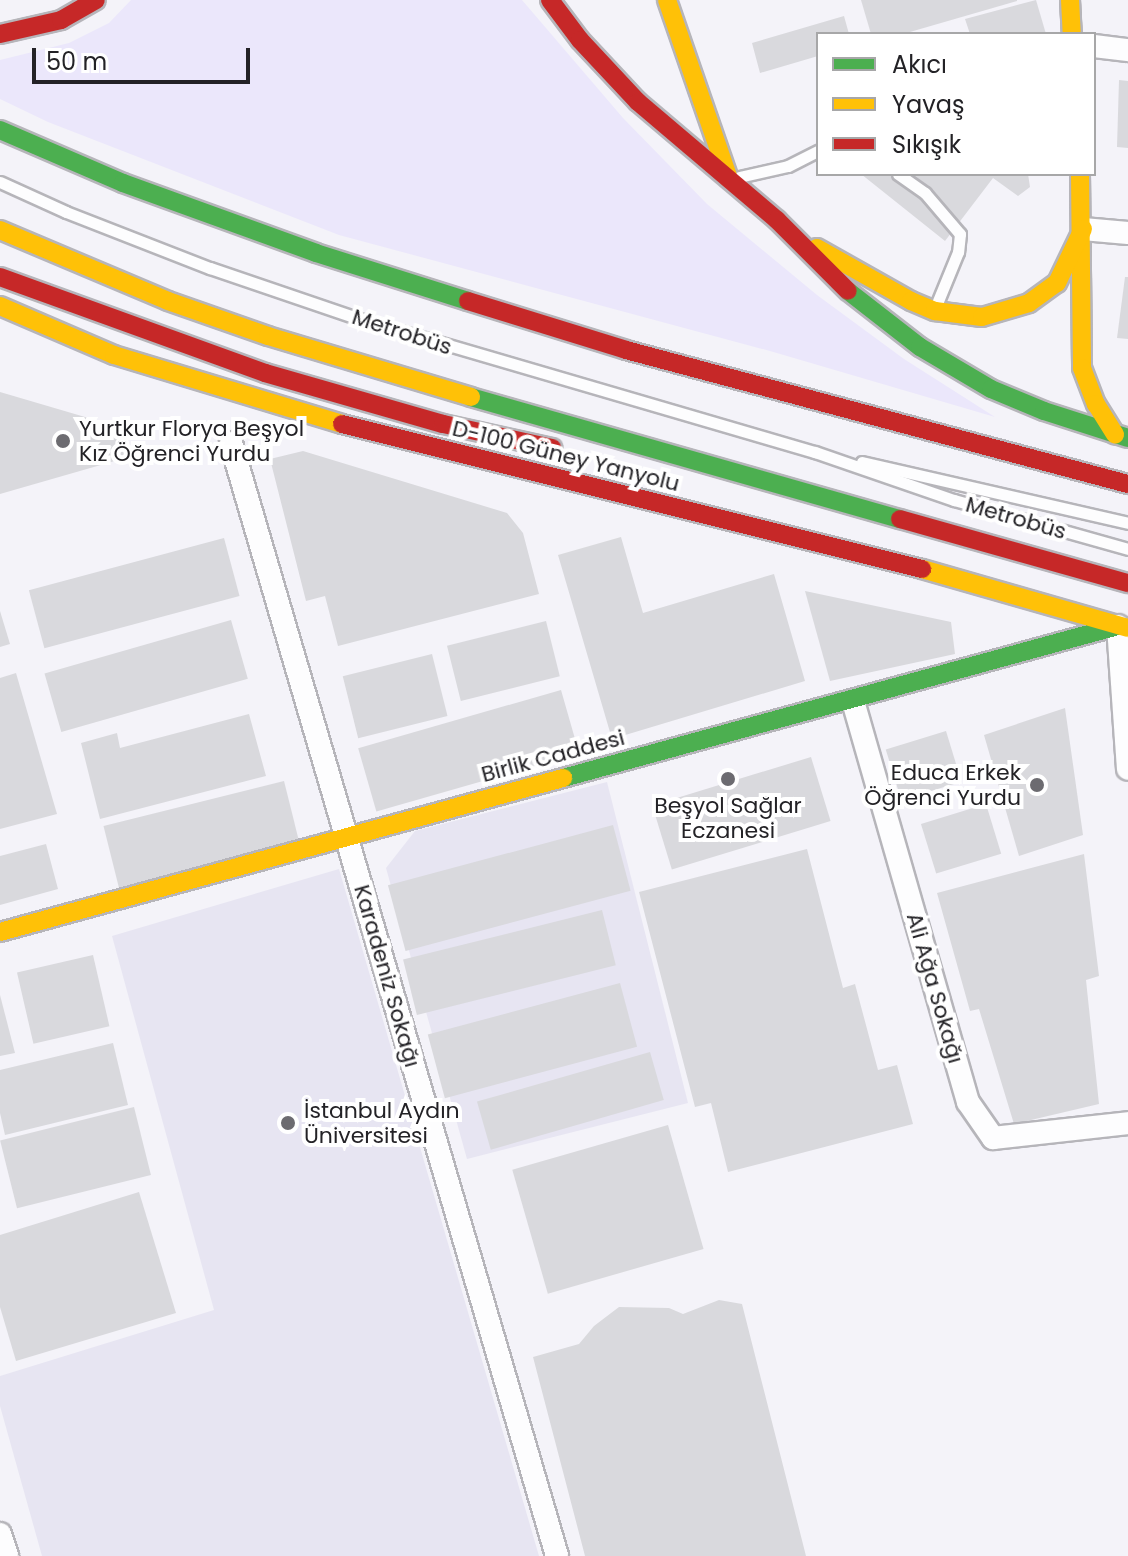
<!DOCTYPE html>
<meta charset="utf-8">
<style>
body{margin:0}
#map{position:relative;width:1128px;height:1556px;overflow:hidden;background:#f4f3f9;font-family:Poppins,sans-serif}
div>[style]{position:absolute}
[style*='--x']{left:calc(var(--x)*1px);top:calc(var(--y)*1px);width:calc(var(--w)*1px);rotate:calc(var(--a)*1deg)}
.built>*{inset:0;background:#e7e5f2}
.green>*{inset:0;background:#ebe7fb}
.building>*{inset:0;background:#d9d9dd;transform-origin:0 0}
.roads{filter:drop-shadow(2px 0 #b6b5ba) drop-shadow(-2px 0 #b6b5ba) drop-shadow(0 2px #b6b5ba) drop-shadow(0 -2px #b6b5ba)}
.lane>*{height:11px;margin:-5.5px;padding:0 5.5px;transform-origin:5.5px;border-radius:5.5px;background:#fdfdfe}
.street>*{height:22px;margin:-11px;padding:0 11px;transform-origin:11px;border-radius:11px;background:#fdfdfe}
.fast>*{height:18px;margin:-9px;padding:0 9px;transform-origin:9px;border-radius:9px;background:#4caf50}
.slow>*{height:18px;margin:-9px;padding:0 9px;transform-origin:9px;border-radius:9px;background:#ffc107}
.jam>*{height:18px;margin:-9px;padding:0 9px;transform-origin:9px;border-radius:9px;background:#c62828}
.dots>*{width:22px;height:22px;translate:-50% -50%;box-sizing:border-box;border:4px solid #fff;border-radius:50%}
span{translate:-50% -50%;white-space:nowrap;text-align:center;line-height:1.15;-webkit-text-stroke:8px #fff;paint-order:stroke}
.street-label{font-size:22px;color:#232226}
.poi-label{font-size:22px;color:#232226}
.left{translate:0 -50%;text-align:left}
.right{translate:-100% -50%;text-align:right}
.legend{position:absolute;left:816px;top:32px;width:280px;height:144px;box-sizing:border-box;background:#fff;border:2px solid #a7a7a8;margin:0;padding:10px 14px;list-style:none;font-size:24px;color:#232226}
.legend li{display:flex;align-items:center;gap:16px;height:40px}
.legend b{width:40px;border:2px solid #a7a7a8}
.scale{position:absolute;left:32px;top:48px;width:218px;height:36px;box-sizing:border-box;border:4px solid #232226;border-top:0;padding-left:10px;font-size:24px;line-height:28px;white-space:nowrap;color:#232226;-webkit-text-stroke:6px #fff;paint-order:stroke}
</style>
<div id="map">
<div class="built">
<i style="clip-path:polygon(607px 782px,688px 1103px,467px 1159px,386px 868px,415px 831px)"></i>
<i style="clip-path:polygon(339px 869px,539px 1556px,42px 1556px,0 1406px,0 1376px,214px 1310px,112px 936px)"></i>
</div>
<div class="green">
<i style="clip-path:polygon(131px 0,522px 0,623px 118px,707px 204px,817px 295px,904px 359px,995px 417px,770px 351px,339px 235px,48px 122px,0 99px,0 60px,69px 43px,109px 23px)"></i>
</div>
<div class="building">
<i style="clip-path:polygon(861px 0,1017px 0,1017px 1px,903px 34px,871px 34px)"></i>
<i style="clip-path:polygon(1036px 0,1046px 34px,970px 34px,965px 19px)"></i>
<i style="clip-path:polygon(844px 16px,849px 34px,818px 34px,818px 56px,760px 73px,752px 43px)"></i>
<i style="clip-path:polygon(1119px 80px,1128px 81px,1128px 148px,1117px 147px)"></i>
<i style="clip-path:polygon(861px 174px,1028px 174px,1030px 187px,1018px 196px,993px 178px,945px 241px)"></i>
<i style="clip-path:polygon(1125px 277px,1128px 277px,1128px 339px,1117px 338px)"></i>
<i style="clip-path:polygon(0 392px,119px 427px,132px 456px,0 494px)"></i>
<i style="clip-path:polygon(303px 451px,507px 513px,523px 533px,539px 594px,338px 646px,325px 596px,306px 601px,270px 459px)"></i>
<i style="clip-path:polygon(621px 537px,643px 613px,774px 574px,805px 681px,612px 739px,558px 555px)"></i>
<i style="left:224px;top:538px;width:60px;height:202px;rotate:75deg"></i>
<i style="clip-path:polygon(805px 591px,951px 622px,955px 654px,830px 681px)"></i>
<i style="clip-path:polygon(0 611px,10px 644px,0 647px)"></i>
<i style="left:231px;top:620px;width:61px;height:194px;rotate:74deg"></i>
<i style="left:546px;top:621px;width:57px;height:102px;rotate:76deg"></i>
<i style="left:432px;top:654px;width:64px;height:92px;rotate:76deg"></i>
<i style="clip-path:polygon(16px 673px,57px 814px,0 829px,0 678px)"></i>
<i style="left:561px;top:690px;width:66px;height:211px;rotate:74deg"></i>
<i style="clip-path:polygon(1065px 708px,1083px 835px,1019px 856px,984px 735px)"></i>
<i style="clip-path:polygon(249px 714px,266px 776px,100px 819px,81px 743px,117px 733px,120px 748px)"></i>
<i style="left:946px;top:731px;width:53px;height:63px;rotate:73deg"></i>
<i style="left:811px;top:757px;width:67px;height:166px;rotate:73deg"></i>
<i style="left:284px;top:781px;width:66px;height:186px;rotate:76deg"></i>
<i style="left:986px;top:804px;width:52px;height:68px;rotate:73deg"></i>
<i style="left:613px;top:825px;width:68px;height:233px;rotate:75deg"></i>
<i style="clip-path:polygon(46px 844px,58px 889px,0 905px,0 856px)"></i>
<i style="clip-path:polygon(807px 849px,843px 988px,855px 984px,878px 1070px,897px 1065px,913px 1124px,728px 1172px,711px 1103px,695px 1107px,639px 892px)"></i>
<i style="clip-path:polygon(1084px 854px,1099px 976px,1086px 980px,1099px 1104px,1014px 1124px,979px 1009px,970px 1011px,937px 893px)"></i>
<i style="left:602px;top:910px;width:57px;height:205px;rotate:76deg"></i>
<i style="left:93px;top:955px;width:73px;height:78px;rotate:77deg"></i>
<i style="left:620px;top:983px;width:66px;height:199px;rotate:75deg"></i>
<i style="clip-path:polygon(0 995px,15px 1053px,0 1056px)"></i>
<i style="clip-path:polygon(113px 1043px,128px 1105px,5px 1135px,0 1113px,0 1070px)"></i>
<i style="left:650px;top:1052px;width:50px;height:180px;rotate:74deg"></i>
<i style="left:134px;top:1107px;width:70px;height:138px;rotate:76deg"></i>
<i style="left:668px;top:1125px;width:129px;height:162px;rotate:74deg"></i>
<i style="clip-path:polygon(139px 1192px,176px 1313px,16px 1361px,0 1307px,0 1235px)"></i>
<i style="clip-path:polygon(719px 1300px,742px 1304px,806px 1556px,585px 1556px,533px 1357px,579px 1344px,594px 1326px,619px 1307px,669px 1308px,683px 1314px)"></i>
</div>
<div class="roads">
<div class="lane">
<i style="--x:898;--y:174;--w:33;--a:35"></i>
<i style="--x:925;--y:193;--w:54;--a:49.5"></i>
<i style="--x:960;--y:234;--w:18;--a:96"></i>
<i style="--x:958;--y:252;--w:58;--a:112.2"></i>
<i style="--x:739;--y:177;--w:50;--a:-12.7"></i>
<i style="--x:788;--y:166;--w:34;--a:-27"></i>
<i style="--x:0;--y:182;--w:72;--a:24.4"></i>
<i style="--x:66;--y:212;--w:155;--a:21.3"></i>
<i style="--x:210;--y:268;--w:162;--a:18.8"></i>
<i style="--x:363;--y:320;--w:471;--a:16.3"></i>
<i style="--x:815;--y:452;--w:147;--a:19.1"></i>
<i style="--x:954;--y:500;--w:181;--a:15.7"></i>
<i style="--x:862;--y:462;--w:273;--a:12.9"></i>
</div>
<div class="street">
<i style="--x:1094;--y:46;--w:34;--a:7"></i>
<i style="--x:1083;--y:229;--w:45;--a:5.1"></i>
<i style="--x:231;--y:443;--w:1160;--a:73.67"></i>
<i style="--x:1118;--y:626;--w:143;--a:86"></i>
<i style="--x:853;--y:701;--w:417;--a:74"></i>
<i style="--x:968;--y:1102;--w:44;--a:55.2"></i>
<i style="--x:993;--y:1138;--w:136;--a:-6.3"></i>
<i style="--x:0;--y:1534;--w:23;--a:72"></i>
</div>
<div class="fast">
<i style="--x:0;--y:130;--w:134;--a:23.3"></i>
<i style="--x:123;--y:183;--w:205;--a:19.9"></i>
<i style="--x:316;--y:253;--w:159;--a:17.5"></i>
<i style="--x:848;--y:291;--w:91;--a:37.9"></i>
<i style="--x:920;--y:347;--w:82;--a:30.6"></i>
<i style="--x:991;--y:389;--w:57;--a:22.5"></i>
<i style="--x:1044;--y:411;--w:88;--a:17.8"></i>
<i style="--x:471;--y:397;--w:446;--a:15.9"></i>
<i style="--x:563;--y:778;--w:575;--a:-15.32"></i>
</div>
<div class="slow">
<i style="--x:667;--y:0;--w:189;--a:70.9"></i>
<i style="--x:1070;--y:0;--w:34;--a:87"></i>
<i style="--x:1080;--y:174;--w:194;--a:89.4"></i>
<i style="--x:1082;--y:368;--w:39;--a:69"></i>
<i style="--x:1096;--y:404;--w:36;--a:58"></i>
<i style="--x:0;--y:230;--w:182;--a:22.9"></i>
<i style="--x:168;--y:301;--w:106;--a:19.3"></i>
<i style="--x:268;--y:336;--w:212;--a:16.7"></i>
<i style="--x:817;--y:248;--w:108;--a:29.4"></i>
<i style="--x:911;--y:301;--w:26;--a:23"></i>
<i style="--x:935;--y:311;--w:47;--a:7.3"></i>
<i style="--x:982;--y:317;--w:49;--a:-16.6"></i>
<i style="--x:1029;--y:303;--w:34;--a:-36"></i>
<i style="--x:1057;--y:283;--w:60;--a:-64.3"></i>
<i style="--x:0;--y:306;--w:124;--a:23.3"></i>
<i style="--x:114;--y:355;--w:238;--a:16.8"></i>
<i style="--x:922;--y:569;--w:214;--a:16"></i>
<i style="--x:0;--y:932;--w:584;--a:-15.3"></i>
</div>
<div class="jam">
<i style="--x:550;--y:0;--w:50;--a:53.1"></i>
<i style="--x:580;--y:40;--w:85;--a:46.9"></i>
<i style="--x:638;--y:102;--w:182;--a:40.3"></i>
<i style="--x:777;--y:220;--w:100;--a:45"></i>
<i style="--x:0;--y:34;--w:63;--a:-12.9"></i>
<i style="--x:61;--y:20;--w:40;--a:-29.7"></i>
<i style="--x:0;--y:277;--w:282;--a:19.9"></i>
<i style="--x:265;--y:373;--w:185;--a:16"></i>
<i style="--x:443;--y:424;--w:112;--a:12.4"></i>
<i style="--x:468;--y:301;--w:165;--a:17.2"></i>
<i style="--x:626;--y:350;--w:520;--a:14.95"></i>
<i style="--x:342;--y:424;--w:598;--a:14.04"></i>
<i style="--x:900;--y:519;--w:237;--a:15.7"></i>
</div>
</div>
<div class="dots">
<i style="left:63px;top:441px;background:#6c6b70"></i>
<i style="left:728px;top:779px;background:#6c6b70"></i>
<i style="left:1037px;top:785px;background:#6c6b70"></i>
<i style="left:288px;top:1123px;background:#6c6b70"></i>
</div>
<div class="street-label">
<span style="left:402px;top:332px;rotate:18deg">Metrobüs</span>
<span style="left:566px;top:456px;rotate:14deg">D-100 Güney Yanyolu</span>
<span style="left:1016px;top:518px;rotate:16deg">Metrobüs</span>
<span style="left:553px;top:756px;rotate:-15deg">Birlik Caddesi</span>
<span style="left:387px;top:976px;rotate:74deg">Karadeniz Sokağı</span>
<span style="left:935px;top:988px;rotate:74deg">Ali Ağa Sokağı</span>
</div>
<div class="poi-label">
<span class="left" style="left:79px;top:441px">Yurtkur Florya Beşyol<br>Kız Öğrenci Yurdu</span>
<span class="right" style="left:1021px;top:785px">Educa Erkek<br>Öğrenci Yurdu</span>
<span style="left:728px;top:818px">Beşyol Sağlar<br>Eczanesi</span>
<span class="left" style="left:304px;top:1123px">İstanbul Aydın<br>Üniversitesi</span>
</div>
<ul class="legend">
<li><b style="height:10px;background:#4caf50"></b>Akıcı</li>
<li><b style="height:10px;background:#ffc107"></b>Yavaş</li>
<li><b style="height:10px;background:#c62828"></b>Sıkışık</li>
</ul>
<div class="scale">50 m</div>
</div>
